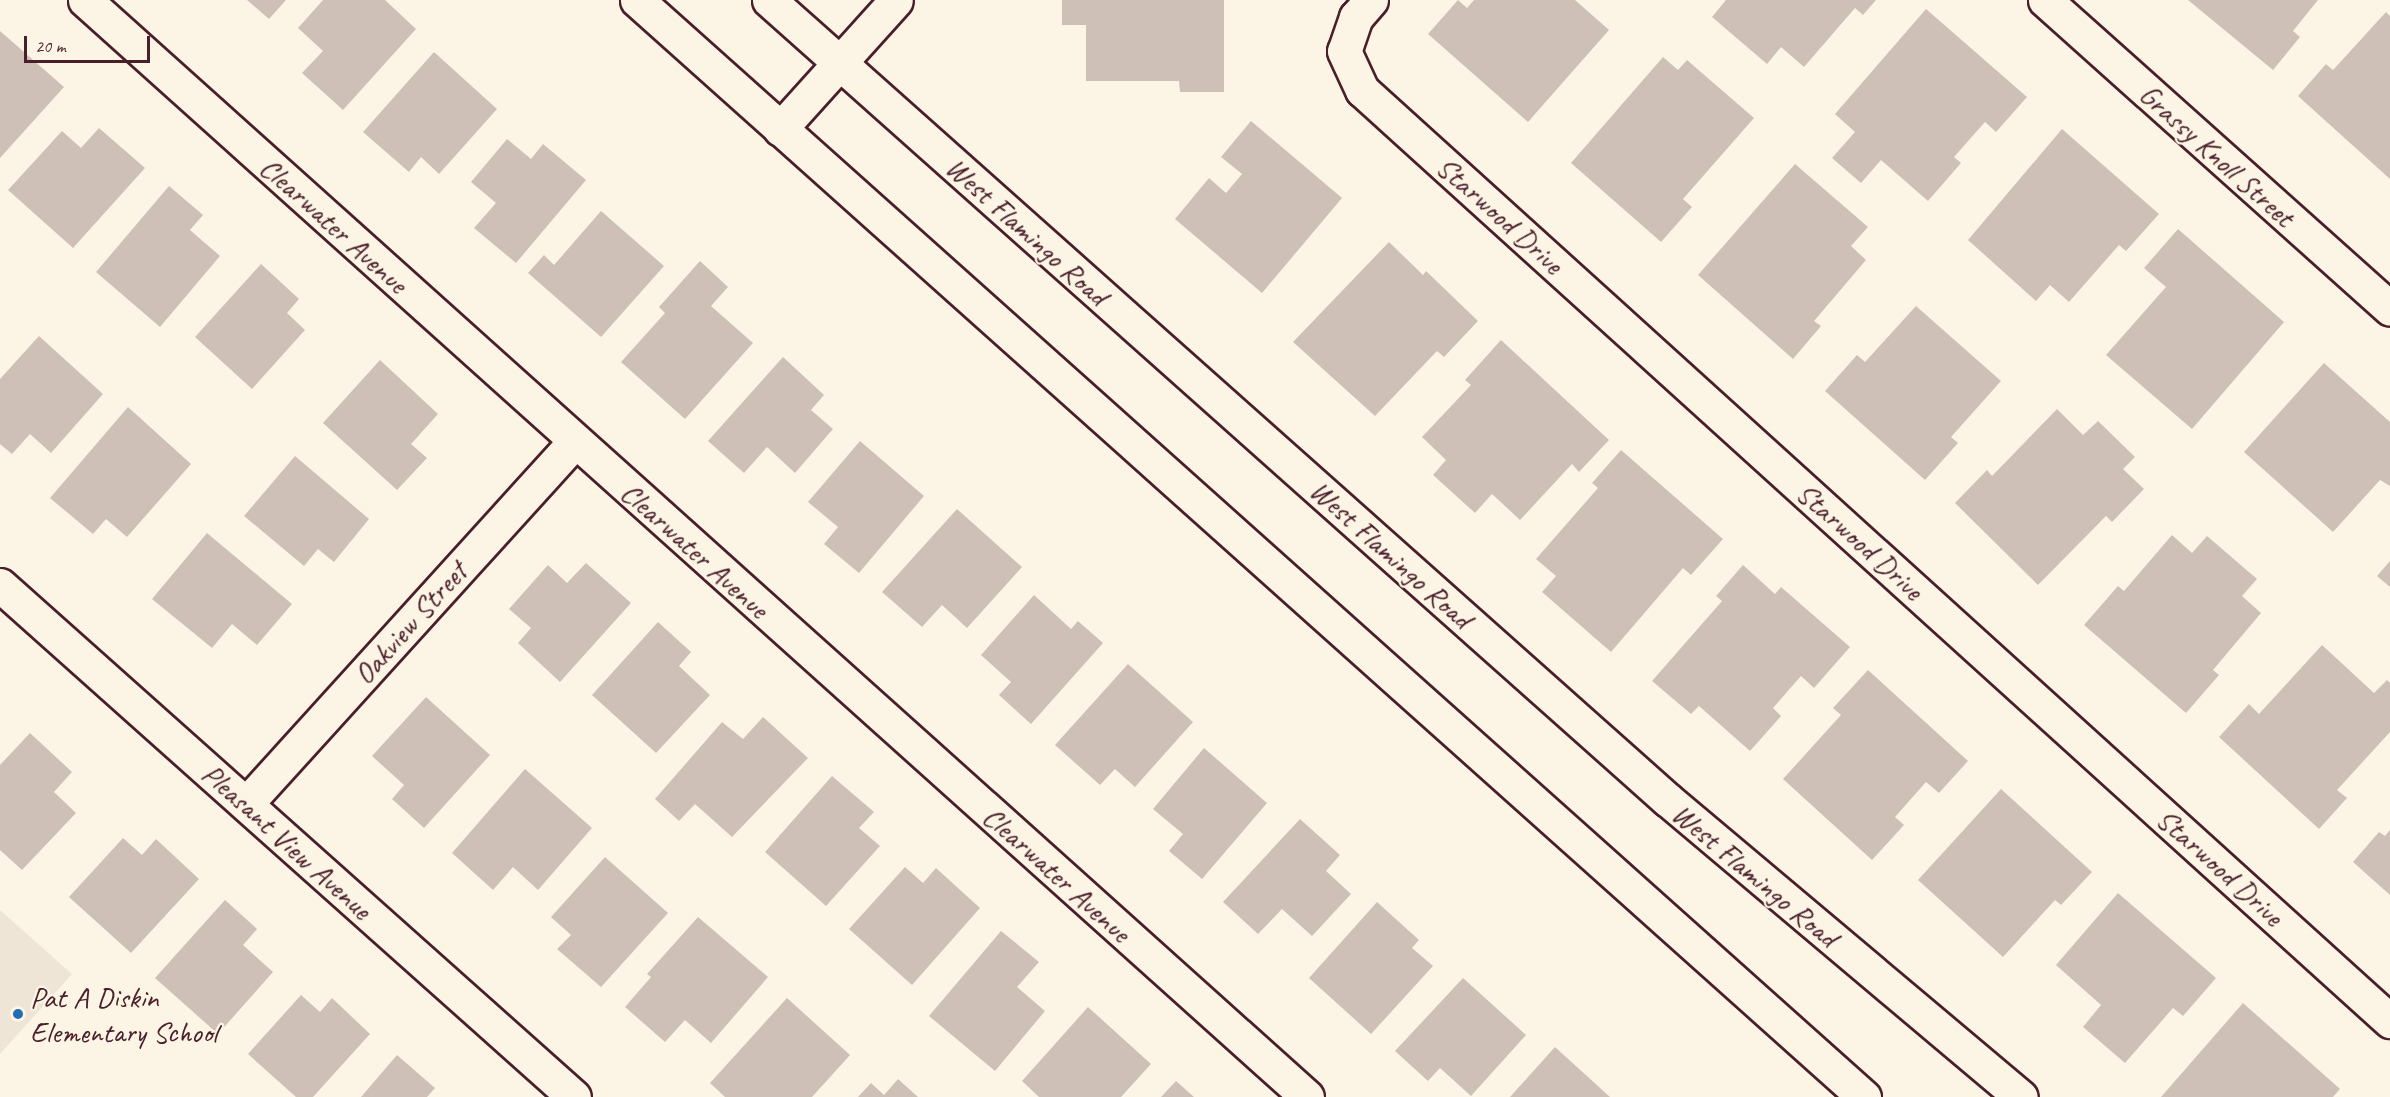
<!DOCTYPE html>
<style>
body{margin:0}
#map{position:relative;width:2390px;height:1097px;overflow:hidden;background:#fcf5e5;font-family:Caveat,sans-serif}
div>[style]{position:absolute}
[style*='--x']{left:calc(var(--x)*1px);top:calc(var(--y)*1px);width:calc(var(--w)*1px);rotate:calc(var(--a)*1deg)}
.built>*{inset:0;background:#eee5d7}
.building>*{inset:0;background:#cfc0b7}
.roads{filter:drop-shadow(2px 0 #4a1f2b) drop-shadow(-2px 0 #4a1f2b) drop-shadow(0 2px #4a1f2b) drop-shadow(0 -2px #4a1f2b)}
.minor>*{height:33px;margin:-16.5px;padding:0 16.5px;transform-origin:16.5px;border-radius:16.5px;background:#fcf5e5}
.tertiary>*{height:33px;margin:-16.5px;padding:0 16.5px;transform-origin:16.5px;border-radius:16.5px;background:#fcf5e5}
.primary>*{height:33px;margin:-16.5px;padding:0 16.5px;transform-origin:16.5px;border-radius:16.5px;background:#fcf5e5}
.dots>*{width:16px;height:16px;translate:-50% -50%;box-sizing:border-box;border:3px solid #fcf5e5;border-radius:50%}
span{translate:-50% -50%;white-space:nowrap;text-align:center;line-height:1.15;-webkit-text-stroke:4.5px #fcf5e5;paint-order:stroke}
.street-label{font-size:30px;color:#4a1f2b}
.poi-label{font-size:30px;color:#4a1f2b}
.left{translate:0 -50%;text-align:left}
.scale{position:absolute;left:24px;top:36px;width:126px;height:27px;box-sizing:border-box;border:3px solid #4a1f2b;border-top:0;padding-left:8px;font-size:18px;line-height:21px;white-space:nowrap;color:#4a1f2b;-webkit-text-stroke:4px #fcf5e5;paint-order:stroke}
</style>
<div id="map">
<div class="built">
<i style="clip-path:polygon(0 910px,72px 974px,0 1054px)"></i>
</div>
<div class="building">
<i style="clip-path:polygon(247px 0,286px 0,269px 19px)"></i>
<i style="clip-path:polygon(323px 0,385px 0,416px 29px,343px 110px,302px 73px,323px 51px,298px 28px)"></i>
<i style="clip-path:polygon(1062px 0,1224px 0,1224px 92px,1180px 92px,1179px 81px,1086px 81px,1086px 25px,1062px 25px)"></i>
<i style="clip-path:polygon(1458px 0,1467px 8px,1474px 0,1575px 0,1609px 30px,1528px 122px,1428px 34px)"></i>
<i style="clip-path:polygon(1726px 0,1876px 0,1863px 15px,1855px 8px,1804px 67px,1781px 47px,1767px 64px,1712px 17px)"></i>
<i style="clip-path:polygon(2188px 0,2318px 0,2293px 31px,2300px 37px,2273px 70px)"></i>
<i style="clip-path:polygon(1926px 9px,2027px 97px,1996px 132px,1985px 122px,1954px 157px,1961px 163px,1928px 201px,1881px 160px,1861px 183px,1832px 158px,1855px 132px,1835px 114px)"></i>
<i style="clip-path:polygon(2386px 12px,2390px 16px,2390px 179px,2298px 96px,2326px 64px,2333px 70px)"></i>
<i style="clip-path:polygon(0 31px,64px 87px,0 158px)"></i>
<i style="clip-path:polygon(434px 52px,497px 109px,439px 174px,421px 157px,409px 172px,363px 132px)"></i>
<i style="clip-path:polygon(1663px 57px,1678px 70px,1687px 60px,1754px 118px,1683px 199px,1692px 207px,1661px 242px,1571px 163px)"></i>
<i style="clip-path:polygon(1251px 121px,1342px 198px,1262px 293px,1175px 219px,1209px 178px,1226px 193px,1242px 174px,1221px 157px)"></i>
<i style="clip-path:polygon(99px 128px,145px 168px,73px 248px,8px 190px,62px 131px,81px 148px)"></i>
<i style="clip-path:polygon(2062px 129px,2159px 214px,2126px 251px,2119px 245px,2069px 302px,2050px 285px,2036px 301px,1968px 240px)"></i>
<i style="clip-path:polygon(507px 139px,531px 159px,543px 144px,586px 180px,516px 263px,474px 228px,496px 203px,471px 182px)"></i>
<i style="clip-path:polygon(1795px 164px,1868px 227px,1851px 246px,1866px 260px,1814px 321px,1821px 326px,1793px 359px,1698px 275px)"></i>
<i style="clip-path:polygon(169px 186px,203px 215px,190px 230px,220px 256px,160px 327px,96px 272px)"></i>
<i style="clip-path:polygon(601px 211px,664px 266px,601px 337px,528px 273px,544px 255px,554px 265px)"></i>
<i style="clip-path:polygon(2178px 229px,2284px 322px,2192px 429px,2106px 355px,2166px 287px,2144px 268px)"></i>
<i style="clip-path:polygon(1389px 242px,1423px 275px,1426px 271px,1478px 321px,1444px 357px,1437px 351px,1375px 416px,1293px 342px)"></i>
<i style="clip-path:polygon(700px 261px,728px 287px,711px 306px,753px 343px,685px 419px,621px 362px,665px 313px,659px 307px)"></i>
<i style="clip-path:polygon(261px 264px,299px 299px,287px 313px,305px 330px,252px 389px,195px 337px)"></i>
<i style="clip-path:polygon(1916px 306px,2001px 381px,1951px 437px,1958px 443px,1925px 480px,1825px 391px,1857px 355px,1865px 362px)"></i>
<i style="clip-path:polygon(39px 336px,103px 394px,51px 453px,30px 434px,12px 454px,0 444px,0 379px)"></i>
<i style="clip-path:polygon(1501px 340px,1609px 440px,1579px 472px,1572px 464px,1520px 520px,1492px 494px,1475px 513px,1433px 475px,1446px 460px,1422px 437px,1471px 385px,1465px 380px)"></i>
<i style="clip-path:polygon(783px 357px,824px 395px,811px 410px,833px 429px,795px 473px,767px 447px,744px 473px,708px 441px)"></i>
<i style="clip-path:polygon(380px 360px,438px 414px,411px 444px,427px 458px,397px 490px,323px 423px)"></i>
<i style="clip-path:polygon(2324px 363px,2390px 422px,2390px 486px,2380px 480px,2333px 532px,2244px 452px)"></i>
<i style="clip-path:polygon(128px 407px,191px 464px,127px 537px,106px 519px,93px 534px,50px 498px)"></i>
<i style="clip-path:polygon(2057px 409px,2083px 435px,2098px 421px,2135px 457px,2123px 469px,2144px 489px,2112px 522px,2106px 516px,2038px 585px,1955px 503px,1987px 470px,1992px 476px)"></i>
<i style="clip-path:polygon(860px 441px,924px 496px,859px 573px,824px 544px,838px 527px,808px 502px)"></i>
<i style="clip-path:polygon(1621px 450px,1723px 539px,1691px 575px,1683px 568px,1611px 652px,1542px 592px,1556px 576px,1536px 559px,1598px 488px,1592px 483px)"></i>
<i style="clip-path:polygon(295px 456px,369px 519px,334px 562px,318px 549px,304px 566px,244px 516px)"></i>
<i style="clip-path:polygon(957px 509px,1022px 567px,967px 628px,942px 605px,922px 627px,882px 592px)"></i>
<i style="clip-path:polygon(207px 533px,292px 604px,257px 645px,232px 624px,212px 648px,152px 599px)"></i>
<i style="clip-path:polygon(2172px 535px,2192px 553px,2207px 536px,2257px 579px,2242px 596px,2261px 613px,2213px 670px,2219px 675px,2186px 713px,2084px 625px,2118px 586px,2124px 591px)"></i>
<i style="clip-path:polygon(2390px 561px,2390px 587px,2377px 576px)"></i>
<i style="clip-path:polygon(586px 563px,631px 603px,560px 682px,518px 643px,531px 628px,509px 609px,548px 565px,567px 583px)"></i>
<i style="clip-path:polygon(1743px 565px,1775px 594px,1781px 587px,1850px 647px,1814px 688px,1801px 676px,1773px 708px,1781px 716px,1750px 751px,1699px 706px,1691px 714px,1652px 681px,1722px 601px,1716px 596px)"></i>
<i style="clip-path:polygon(1034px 595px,1071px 629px,1078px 621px,1103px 643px,1031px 724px,999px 695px,1011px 682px,981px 655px)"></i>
<i style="clip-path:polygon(658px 622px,691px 652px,679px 666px,710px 695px,656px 753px,592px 695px)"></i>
<i style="clip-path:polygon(2322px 645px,2374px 693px,2387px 680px,2390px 683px,2390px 732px,2337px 790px,2347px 798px,2319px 829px,2219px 737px,2249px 704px,2259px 714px)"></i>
<i style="clip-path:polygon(1128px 664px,1193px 722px,1135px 787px,1115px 769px,1100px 785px,1055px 745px)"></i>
<i style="clip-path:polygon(1868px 670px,1968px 761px,1939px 793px,1926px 782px,1895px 817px,1904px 825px,1872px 860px,1783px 779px,1841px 715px,1833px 708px)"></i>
<i style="clip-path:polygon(426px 697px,490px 755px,424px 828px,392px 799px,404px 785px,372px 756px)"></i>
<i style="clip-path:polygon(763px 717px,808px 758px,732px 837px,695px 804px,679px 821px,655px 799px,722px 722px,743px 739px)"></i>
<i style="clip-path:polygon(30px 733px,72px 772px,54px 792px,76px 813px,22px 870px,0 850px,0 765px)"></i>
<i style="clip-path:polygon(1204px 748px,1267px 803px,1202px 879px,1169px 851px,1183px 834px,1153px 809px)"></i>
<i style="clip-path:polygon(525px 769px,592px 828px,538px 890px,513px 867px,493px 890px,452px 853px)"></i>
<i style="clip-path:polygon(832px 776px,874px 812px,859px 828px,880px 846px,826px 906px,765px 852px)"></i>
<i style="clip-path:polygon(2001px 789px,2092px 872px,2061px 905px,2055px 900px,2003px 957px,1918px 880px)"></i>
<i style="clip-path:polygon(1300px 819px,1340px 855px,1326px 871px,1351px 894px,1312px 936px,1282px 909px,1258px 934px,1223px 902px)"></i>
<i style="clip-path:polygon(2390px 830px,2390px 895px,2353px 862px,2379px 832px,2385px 836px)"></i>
<i style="clip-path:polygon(123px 838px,142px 855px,156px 839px,199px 879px,131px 953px,69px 897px)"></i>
<i style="clip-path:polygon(605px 857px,668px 913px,601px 987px,557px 949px,571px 935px,551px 917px)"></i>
<i style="clip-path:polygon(905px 867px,923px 883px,936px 868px,980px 908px,912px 985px,849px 929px)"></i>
<i style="clip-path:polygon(2118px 893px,2216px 978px,2183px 1016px,2173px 1008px,2125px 1063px,2083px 1027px,2101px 1005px,2056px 965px)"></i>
<i style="clip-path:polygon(225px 900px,257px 929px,243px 945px,273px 972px,218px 1034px,155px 978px)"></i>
<i style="clip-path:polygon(1377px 902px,1419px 940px,1412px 948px,1433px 966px,1371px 1034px,1309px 978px)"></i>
<i style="clip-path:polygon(698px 917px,768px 977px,711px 1043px,685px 1020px,665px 1042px,625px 1007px,651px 977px,647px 974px)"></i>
<i style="clip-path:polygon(1001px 931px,1039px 962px,1017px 987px,1045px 1011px,995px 1071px,929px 1016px)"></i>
<i style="clip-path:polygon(1463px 978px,1526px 1035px,1471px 1096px,1440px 1068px,1428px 1081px,1395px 1051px)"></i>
<i style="clip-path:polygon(301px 995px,320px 1012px,332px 998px,370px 1034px,313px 1097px,296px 1097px,248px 1054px)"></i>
<i style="clip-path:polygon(787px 998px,850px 1055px,812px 1097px,725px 1097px,710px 1083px)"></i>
<i style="clip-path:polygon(2243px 1003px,2340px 1089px,2333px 1097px,2161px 1097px)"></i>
<i style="clip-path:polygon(1088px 1007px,1151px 1064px,1121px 1097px,1039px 1097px,1022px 1081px)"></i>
<i style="clip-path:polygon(1555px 1047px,1610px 1097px,1510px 1097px)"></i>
<i style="clip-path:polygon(397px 1055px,435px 1088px,427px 1097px,361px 1097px)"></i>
<i style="clip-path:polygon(898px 1079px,918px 1097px,858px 1097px,871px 1083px,884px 1095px)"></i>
<i style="clip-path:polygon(1176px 1081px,1194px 1097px,1161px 1097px)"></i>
</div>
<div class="roads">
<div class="minor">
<i style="--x:85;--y:0;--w:1642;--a:41.91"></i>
<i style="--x:1371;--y:0;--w:23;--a:131"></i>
<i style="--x:1356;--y:17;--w:36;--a:109"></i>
<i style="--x:1344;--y:51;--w:43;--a:65.2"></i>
<i style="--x:1362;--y:90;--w:1387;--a:42.17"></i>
<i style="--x:2045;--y:0;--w:463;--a:41.8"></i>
<i style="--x:0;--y:585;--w:769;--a:41.73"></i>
<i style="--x:246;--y:804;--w:488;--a:-47.8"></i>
</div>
<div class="tertiary">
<i style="--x:780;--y:129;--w:173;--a:-48"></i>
</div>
<div class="primary">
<i style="--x:637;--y:0;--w:1646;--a:41.8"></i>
<i style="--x:769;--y:0;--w:1203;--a:41.67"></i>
<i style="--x:1668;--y:800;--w:461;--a:40.1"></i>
</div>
</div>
<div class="dots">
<i style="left:18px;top:1014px;background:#1f6fb2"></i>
</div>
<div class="street-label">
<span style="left:2217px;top:155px;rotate:42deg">Grassy Knoll Street</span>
<span style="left:1500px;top:215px;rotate:42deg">Starwood Drive</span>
<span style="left:334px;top:225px;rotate:42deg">Clearwater Avenue</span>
<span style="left:1027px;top:231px;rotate:42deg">West Flamingo Road</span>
<span style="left:1860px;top:541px;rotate:42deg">Starwood Drive</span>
<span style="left:695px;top:550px;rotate:42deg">Clearwater Avenue</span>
<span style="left:1391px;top:554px;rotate:42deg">West Flamingo Road</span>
<span style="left:410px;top:623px;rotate:-48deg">Oakview Street</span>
<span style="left:287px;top:841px;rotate:42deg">Pleasant View Avenue</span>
<span style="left:2220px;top:867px;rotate:42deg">Starwood Drive</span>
<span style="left:1057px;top:874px;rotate:42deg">Clearwater Avenue</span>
<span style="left:1755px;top:875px;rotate:40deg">West Flamingo Road</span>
</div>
<div class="poi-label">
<span class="left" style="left:30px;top:1014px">Pat A Diskin<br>Elementary School</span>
</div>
<div class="scale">20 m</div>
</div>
